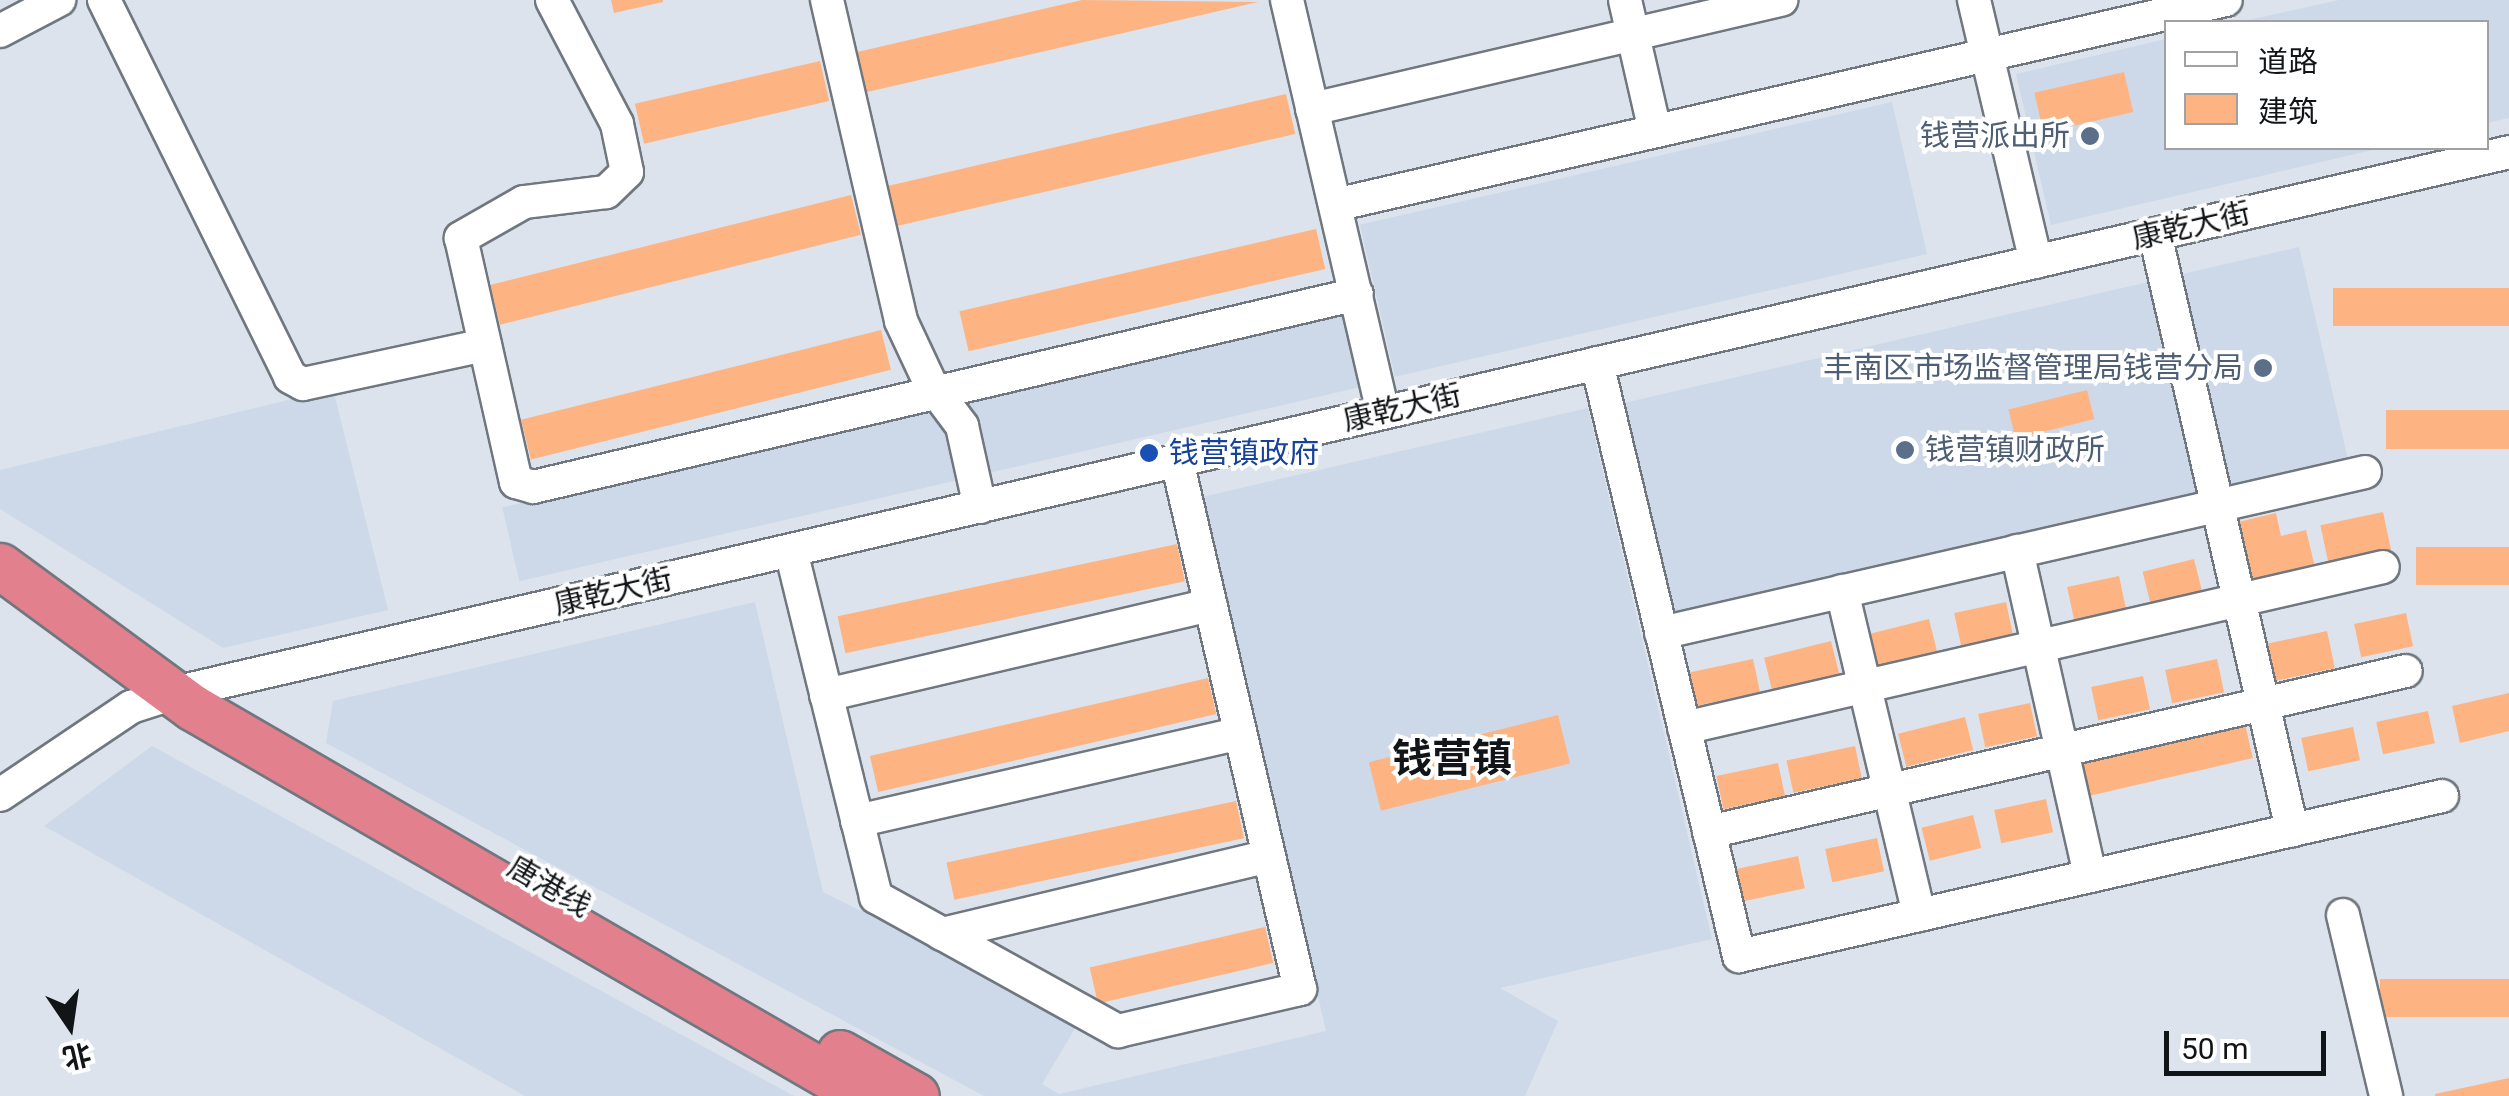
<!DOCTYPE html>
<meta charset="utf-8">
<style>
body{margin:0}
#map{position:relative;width:2509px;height:1096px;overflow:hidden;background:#dce3ed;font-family:Roboto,"Noto Sans SC",sans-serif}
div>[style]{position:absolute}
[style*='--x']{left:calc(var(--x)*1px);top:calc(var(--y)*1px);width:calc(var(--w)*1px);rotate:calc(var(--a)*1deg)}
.built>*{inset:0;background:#cdd9e9;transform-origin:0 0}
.building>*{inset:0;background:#fdb482;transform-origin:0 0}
.roads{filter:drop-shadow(2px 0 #70777f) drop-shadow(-2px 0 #70777f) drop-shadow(0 2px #70777f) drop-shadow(0 -2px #70777f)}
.minor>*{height:32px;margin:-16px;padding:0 16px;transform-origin:16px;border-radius:16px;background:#fff}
.highway>*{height:45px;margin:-22.5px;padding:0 22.5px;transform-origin:22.5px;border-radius:22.5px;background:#e2808d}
.dots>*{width:28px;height:28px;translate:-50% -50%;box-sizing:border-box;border:5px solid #fff;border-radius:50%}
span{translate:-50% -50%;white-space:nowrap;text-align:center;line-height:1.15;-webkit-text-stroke:8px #fff;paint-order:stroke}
.service-label{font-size:30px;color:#4e5e75}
.right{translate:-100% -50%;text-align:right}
.left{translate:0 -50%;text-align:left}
.street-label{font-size:30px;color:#121518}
.transit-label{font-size:30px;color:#164399}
.district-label{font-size:40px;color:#121518;font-weight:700}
.legend{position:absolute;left:2164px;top:20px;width:325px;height:130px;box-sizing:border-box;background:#fff;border:2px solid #a0a1a3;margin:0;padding:12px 18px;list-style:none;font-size:30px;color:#121518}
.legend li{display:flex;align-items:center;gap:20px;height:50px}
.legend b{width:50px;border:2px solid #a0a1a3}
.north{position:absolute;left:20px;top:976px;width:100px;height:100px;-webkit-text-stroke:8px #fff;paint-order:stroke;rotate:167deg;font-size:28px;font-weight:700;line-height:40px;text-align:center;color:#121518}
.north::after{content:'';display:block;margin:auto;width:35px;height:45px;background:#121518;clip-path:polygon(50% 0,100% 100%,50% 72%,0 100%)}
.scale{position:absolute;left:2164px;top:1031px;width:162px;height:45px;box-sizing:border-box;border:5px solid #121518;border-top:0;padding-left:12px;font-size:30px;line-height:35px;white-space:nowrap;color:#121518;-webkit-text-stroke:8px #fff;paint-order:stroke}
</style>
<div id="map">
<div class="built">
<i style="clip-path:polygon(2339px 0,2509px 0,2509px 118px,2487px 123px,2486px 22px,2240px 22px)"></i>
<i style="clip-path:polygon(2166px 39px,2166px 148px,2381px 148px,2051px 225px,2016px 74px)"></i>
<i style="left:1892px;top:102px;width:156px;height:546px;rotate:77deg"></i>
<i style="left:2299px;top:247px;width:218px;height:123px;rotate:77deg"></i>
<i style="left:2148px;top:282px;width:218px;height:537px;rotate:77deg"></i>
<i style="left:1348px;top:312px;width:76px;height:868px;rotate:77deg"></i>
<i style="clip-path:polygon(333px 389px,388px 610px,223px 648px,0 509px,0 470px)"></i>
<i style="clip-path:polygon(1588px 408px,1712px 939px,1500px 988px,1558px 1021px,1525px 1096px,984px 1096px,326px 743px,333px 701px,755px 602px,823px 892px,1080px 1020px,1042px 1084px,1059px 1094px,1326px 1031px,1202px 497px)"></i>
<i style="clip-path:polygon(152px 746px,794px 1096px,525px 1096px,44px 826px)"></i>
</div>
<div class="building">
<i style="clip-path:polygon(611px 0,663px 0,663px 2px,614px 13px)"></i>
<i style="clip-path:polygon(1082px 0,1258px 2px,863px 93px,853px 53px)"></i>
<i style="left:820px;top:61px;width:41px;height:190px;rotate:77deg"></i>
<i style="left:2124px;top:72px;width:41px;height:92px;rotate:77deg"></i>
<i style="left:1286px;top:94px;width:41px;height:412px;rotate:77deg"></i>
<i style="left:851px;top:195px;width:41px;height:372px;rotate:76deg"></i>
<i style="left:1316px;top:229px;width:41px;height:366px;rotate:77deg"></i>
<i style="left:2509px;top:288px;width:38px;height:176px;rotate:90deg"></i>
<i style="left:881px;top:330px;width:41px;height:371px;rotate:76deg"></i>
<i style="left:2087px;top:390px;width:30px;height:81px;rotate:76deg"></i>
<i style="left:2509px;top:410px;width:39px;height:123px;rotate:90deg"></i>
<i style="left:2383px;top:512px;width:39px;height:64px;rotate:78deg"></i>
<i style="clip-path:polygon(2276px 513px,2281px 536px,2306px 530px,2315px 567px,2248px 583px,2234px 523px)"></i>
<i style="left:1177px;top:544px;width:38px;height:347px;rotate:78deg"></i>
<i style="left:2509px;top:547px;width:38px;height:93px;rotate:90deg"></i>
<i style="left:2194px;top:559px;width:34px;height:53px;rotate:76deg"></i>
<i style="left:2119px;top:576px;width:34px;height:53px;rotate:78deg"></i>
<i style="left:2006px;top:602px;width:34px;height:53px;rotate:78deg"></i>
<i style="left:2406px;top:613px;width:34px;height:53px;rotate:78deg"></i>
<i style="left:1929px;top:619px;width:33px;height:70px;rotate:76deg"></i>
<i style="left:2327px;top:631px;width:38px;height:69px;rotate:78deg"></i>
<i style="left:1831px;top:641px;width:34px;height:69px;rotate:76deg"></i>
<i style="left:1753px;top:659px;width:34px;height:70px;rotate:78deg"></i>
<i style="left:2217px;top:659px;width:34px;height:53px;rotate:78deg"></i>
<i style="left:2143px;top:676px;width:34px;height:53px;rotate:78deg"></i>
<i style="left:1208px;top:678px;width:37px;height:347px;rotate:77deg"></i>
<i style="clip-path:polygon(2509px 693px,2509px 731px,2460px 743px,2452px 706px)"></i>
<i style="left:2030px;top:703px;width:34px;height:53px;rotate:78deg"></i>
<i style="left:2428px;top:711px;width:33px;height:53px;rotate:78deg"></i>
<i style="left:1558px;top:715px;width:50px;height:195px;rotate:76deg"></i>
<i style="left:1965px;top:717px;width:34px;height:69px;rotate:76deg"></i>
<i style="left:2245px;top:724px;width:35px;height:174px;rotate:77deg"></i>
<i style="left:2353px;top:727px;width:34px;height:53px;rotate:78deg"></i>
<i style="left:1855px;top:746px;width:33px;height:70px;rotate:78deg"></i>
<i style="left:1778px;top:763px;width:34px;height:63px;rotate:78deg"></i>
<i style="left:2046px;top:799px;width:34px;height:53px;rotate:78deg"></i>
<i style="left:1236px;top:801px;width:38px;height:296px;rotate:78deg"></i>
<i style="left:1973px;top:815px;width:34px;height:53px;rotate:76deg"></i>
<i style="left:1877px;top:838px;width:34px;height:53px;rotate:78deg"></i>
<i style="left:1798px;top:856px;width:33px;height:65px;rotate:78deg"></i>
<i style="left:1265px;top:927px;width:37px;height:180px;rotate:77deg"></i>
<i style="left:2509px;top:979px;width:38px;height:129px;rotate:90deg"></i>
<i style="clip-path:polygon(2509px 1078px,2509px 1096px,2435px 1096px,2435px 1094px)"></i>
</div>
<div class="roads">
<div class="minor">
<i style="--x:104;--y:0;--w:420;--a:63.7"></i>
<i style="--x:290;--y:377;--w:15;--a:28"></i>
<i style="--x:303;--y:384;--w:186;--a:-12.1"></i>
<i style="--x:552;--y:0;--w:140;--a:62.3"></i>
<i style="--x:617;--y:124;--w:49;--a:78.2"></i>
<i style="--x:627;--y:172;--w:29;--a:136"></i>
<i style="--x:606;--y:192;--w:83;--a:173"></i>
<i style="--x:524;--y:202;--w:73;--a:150.3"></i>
<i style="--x:461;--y:238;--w:250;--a:77.3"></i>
<i style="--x:516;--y:482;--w:18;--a:16"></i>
<i style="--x:533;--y:487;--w:846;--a:-13.18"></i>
<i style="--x:827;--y:0;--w:329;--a:77"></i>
<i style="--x:901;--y:321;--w:68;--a:64.9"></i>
<i style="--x:930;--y:383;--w:54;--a:53.3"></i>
<i style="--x:962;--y:426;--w:83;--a:77.5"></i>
<i style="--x:1287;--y:0;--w:423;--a:76.9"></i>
<i style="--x:1625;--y:0;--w:134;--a:77.1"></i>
<i style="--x:1974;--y:0;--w:269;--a:76.7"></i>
<i style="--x:0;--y:31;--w:67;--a:-27.7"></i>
<i style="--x:1312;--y:109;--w:482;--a:-13.1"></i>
<i style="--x:1335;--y:205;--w:914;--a:-12.96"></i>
<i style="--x:2155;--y:234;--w:612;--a:77.05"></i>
<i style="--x:1597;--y:363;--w:610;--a:76.53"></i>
<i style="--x:1739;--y:956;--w:721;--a:-12.82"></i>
<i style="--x:2017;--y:551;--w:333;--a:77.3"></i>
<i style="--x:795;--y:567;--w:340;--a:76.2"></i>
<i style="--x:876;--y:897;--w:277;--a:29"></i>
<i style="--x:1118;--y:1031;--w:187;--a:-13"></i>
<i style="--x:1300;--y:989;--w:525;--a:-103.11"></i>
<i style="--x:1842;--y:591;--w:333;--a:76.6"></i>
<i style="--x:1661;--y:633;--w:722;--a:-12.88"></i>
<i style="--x:826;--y:695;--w:395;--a:-13.2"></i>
<i style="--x:1684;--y:728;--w:717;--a:-12.97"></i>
<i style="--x:0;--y:795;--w:158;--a:-33.9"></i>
<i style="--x:131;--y:707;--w:49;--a:-17.7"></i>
<i style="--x:178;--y:692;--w:2393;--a:-13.04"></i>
<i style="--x:857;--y:821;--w:393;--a:-12.9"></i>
<i style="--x:1709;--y:832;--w:715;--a:-13.01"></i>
<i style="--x:2343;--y:915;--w:186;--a:76.6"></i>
<i style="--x:942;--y:934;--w:336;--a:-13.4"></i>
</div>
<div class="highway">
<i style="--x:0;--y:566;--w:238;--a:36.3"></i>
<i style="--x:192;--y:707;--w:776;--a:30.07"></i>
<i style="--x:840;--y:1053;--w:87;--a:29.5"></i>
</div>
</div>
<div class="dots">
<i style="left:2090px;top:136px;background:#5c6f8a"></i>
<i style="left:2263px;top:368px;background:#5c6f8a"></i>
<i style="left:1905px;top:450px;background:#5c6f8a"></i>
<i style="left:1149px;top:453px;background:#1a4fb4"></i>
</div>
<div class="service-label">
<span class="right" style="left:2070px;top:136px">钱营派出所</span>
<span class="right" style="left:2243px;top:368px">丰南区市场监督管理局钱营分局</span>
<span class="left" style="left:1925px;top:450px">钱营镇财政所</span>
</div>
<div class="street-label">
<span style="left:2191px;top:226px;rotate:-13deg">康乾大街</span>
<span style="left:1402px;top:408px;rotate:-13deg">康乾大街</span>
<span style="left:613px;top:592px;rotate:-13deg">康乾大街</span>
<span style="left:549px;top:887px;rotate:30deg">唐港线</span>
</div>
<div class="transit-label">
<span class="left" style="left:1169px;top:453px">钱营镇政府</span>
</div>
<div class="district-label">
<span style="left:1452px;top:759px">钱营镇</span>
</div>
<ul class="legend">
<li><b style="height:12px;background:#fff"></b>道路</li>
<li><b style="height:28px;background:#fdb482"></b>建筑</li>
</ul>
<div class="north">北</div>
<div class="scale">50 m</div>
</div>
